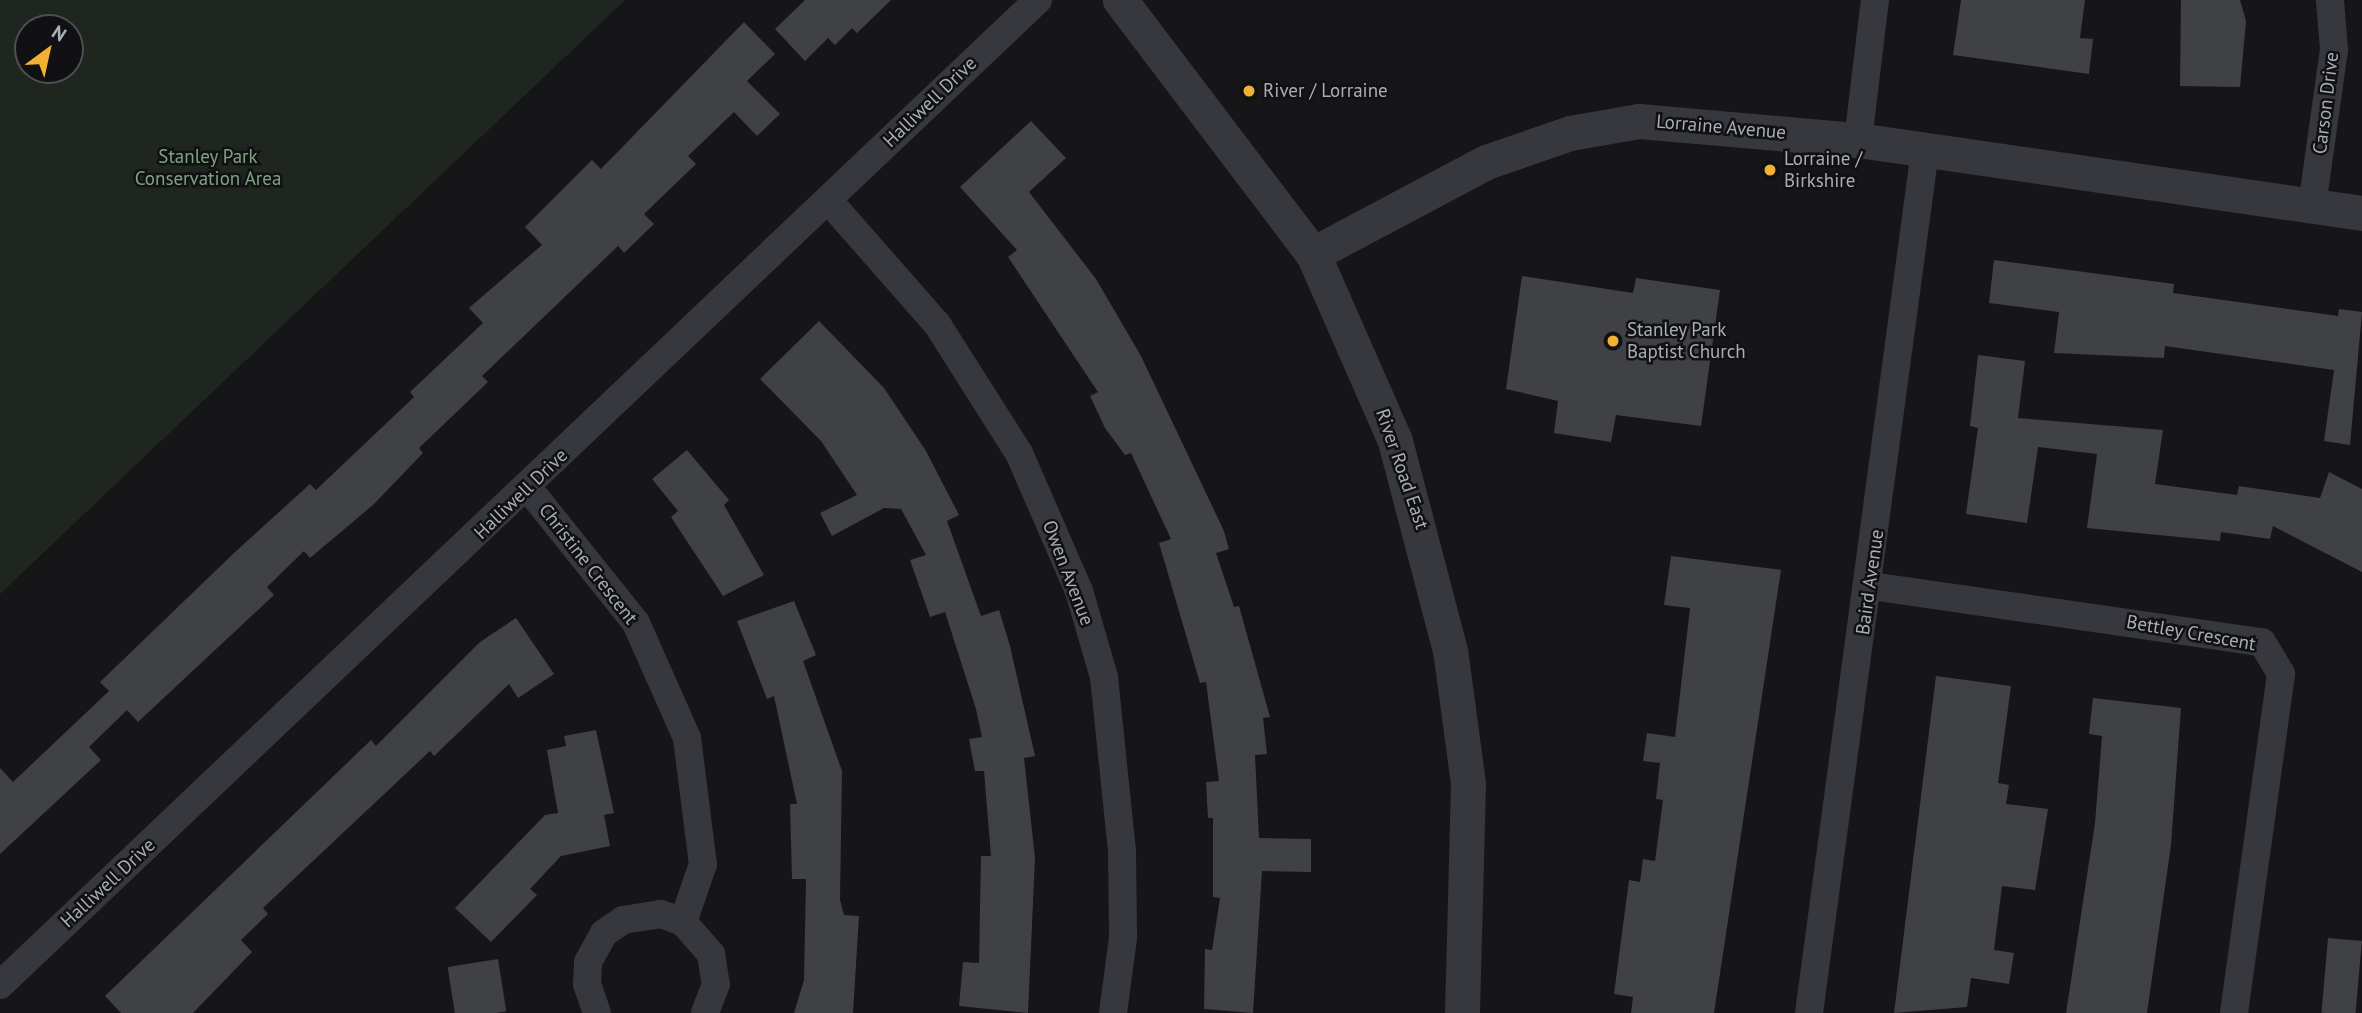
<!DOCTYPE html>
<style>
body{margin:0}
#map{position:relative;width:2362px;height:1013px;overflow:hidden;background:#161618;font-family:"PT Sans",sans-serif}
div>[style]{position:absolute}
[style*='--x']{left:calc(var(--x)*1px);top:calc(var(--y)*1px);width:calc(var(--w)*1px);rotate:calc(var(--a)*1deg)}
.green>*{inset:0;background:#1e261f}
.building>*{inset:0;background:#404145;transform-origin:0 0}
.minor>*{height:28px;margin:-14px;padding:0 14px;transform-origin:14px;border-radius:14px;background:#37383d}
.tertiary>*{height:35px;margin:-17.5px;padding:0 17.5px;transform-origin:17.5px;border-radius:17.5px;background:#37383d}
.dots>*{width:19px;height:19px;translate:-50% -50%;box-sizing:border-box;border:4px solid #111113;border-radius:50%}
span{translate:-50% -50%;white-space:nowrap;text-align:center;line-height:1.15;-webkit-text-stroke:5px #111113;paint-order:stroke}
.poi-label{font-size:19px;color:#a8adb8}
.left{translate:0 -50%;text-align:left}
.street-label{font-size:19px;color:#a8adb8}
.park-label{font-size:19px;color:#7fa381}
.north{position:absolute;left:14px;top:14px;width:70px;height:70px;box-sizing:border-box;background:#111113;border:2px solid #4d4f55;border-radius:50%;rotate:33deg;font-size:19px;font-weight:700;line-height:28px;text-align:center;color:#a8adb8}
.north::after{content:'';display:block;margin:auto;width:24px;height:32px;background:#f2b134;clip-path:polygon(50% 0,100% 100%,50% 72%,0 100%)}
</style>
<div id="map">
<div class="green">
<i style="clip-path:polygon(evenodd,0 0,625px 0,0 594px,0 0,70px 28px,70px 70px,28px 70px,28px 28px,70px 28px)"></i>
</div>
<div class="building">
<i style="clip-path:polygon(805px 0,891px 0,857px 33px,852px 28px,835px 45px,828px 38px,805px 61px,775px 29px)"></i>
<i style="clip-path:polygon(1961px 0,2085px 0,2080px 38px,2093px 39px,2089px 74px,1953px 55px)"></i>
<i style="clip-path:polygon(2181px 0,2240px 0,2246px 21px,2240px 87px,2180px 86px)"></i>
<i style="clip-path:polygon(744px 22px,775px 54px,747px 81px,780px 114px,757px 136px,734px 112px,688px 156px,696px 164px,644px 214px,654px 224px,624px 253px,618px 246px,482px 376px,488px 382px,419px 448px,423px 453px,373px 505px,310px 558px,304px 551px,267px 587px,274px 595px,138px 722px,127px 710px,89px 747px,101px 760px,0 854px,0 768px,13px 782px,109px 691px,100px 682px,234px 553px,310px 484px,316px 490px,414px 397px,410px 392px,483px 323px,469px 308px,542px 245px,525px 227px,592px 160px,601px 169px)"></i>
<i style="clip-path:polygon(1031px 121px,1066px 158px,1029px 192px,1096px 279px,1141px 356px,1224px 531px,1229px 549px,1216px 553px,1234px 607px,1239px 606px,1270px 717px,1263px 718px,1267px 754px,1255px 755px,1259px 838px,1311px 839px,1311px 872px,1262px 871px,1253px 1013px,1204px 1009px,1205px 949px,1212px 950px,1220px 898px,1213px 897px,1213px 818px,1208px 818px,1206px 782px,1219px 781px,1206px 682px,1200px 683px,1159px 543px,1171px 539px,1131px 453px,1125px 455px,1105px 428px,1090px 396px,1098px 392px,1008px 257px,1017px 250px,960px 187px)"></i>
<i style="clip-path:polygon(1994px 260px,2174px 284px,2173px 293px,2338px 316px,2339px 309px,2362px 312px,2350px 445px,2324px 441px,2334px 370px,2165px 346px,2164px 358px,2054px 353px,2059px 312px,1989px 303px)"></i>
<i style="clip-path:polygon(1522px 276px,1633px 293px,1636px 278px,1720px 290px,1701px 426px,1616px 415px,1611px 442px,1554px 433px,1558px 401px,1506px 389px)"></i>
<i style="clip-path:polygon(819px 321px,884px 388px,926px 451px,959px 515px,947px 521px,981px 616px,999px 610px,1010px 646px,1035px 756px,1024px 758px,1035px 858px,1028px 1013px,959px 1006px,963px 962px,979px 963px,981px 856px,991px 856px,984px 771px,975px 771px,969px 739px,982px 737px,976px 709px,945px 612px,930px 617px,910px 560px,926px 555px,901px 509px,884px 508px,832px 536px,820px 513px,857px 495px,821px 441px,760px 379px)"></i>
<i style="clip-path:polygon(1978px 355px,2025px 361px,2018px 418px,2163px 430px,2155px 484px,2237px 495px,2239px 486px,2320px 498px,2329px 472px,2362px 489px,2362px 572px,2273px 526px,2270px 539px,2221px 532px,2220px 541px,2087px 528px,2097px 454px,2038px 447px,2027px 523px,1966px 514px,1978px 428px,1970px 426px)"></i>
<i style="clip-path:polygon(687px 450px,729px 500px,724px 505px,764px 575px,723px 596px,671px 517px,678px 511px,652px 479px)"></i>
<i style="clip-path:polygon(1671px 556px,1781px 570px,1714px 1013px,1631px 1013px,1633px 997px,1614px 994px,1629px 880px,1640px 882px,1643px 859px,1655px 861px,1663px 800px,1656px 799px,1660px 763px,1643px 761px,1647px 733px,1675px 737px,1690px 608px,1664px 605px)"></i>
<i style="clip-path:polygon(794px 601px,816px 655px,803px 661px,842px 771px,840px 900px,844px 915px,859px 916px,853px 1013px,794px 1013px,804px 980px,806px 879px,792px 879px,790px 804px,797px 804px,774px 696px,767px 699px,737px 621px)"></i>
<i style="clip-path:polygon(516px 618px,554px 674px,518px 698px,509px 684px,434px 756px,430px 751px,263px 908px,268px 914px,241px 940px,252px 952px,193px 1013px,121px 1013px,105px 996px,371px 740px,376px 746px,480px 642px)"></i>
<i style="clip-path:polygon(1936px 676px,2011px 686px,1998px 783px,2009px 785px,2006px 804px,2048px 809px,2035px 890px,2002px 886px,1994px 950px,2014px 953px,2009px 984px,1971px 978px,1967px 1007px,1894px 1013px)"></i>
<i style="clip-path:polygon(2093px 698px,2181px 708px,2171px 845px,2147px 1013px,2066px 1013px,2095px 823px,2102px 736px,2089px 734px)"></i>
<i style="clip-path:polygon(596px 730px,614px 813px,604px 815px,610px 846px,561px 856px,530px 889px,537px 895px,491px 942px,455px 908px,545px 815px,558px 813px,547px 750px,566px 746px,564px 736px)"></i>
<i style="left:2328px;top:938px;width:34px;height:75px;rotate:5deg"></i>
<i style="left:498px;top:959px;width:53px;height:51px;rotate:81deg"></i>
</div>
<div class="minor">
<i style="--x:1858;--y:140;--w:141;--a:-83.1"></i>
<i style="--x:828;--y:200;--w:165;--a:48.7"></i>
<i style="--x:937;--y:324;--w:153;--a:57.6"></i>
<i style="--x:1019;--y:453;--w:150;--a:66.5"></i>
<i style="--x:1079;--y:591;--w:90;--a:73.8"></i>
<i style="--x:1104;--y:677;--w:175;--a:84.1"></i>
<i style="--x:1122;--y:851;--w:87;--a:89.3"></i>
<i style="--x:1123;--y:938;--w:76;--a:97.6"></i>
<i style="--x:2312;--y:206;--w:158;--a:-82"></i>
<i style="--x:2334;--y:50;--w:50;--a:-94.6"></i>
<i style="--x:528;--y:488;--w:173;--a:51.3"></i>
<i style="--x:636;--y:623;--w:126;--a:66.1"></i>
<i style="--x:687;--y:738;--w:127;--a:82.8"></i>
<i style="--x:703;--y:864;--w:61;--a:109"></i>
<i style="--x:1871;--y:586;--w:395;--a:8.2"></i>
<i style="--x:2262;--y:642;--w:37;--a:59"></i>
<i style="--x:2281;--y:674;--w:342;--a:97.9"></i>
<i style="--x:0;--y:985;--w:1431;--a:-43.5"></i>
<i style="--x:597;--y:1013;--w:31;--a:-109"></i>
<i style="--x:587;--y:984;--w:22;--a:-87"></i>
<i style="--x:588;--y:962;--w:33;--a:-61"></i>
<i style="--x:604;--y:933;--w:23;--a:-34"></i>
<i style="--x:623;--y:920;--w:38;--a:-9"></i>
<i style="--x:661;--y:914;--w:23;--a:20"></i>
<i style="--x:683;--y:922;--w:43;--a:48.8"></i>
<i style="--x:711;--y:954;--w:30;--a:81"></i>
<i style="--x:716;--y:984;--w:31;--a:111"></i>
<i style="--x:1809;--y:1013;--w:871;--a:-82.34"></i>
</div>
<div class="tertiary">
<i style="--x:1120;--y:0;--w:319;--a:52.8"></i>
<i style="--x:1313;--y:254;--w:204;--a:66.3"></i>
<i style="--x:1395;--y:441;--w:216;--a:75.3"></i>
<i style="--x:1450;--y:650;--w:135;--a:82.3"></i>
<i style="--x:1468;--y:784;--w:229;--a:91.5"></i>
<i style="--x:1313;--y:254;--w:196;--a:-28"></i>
<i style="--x:1486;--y:162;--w:89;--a:-19"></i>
<i style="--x:1570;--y:133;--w:70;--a:-9.9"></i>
<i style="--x:1639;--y:121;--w:220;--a:5"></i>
<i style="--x:1858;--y:140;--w:509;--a:8.24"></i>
</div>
<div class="dots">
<i style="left:1249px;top:91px;background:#f2b134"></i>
<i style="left:1770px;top:170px;background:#f2b134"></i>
<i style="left:1613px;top:341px;background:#f2b134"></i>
</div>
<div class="poi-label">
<span class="left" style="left:1263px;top:91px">River / Lorraine</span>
<span class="left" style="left:1784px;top:170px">Lorraine /<br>Birkshire</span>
<span class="left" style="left:1627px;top:341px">Stanley Park<br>Baptist Church</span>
</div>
<div class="street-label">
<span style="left:930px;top:102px;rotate:-44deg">Halliwell Drive</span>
<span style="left:2326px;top:103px;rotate:-83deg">Carson Drive</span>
<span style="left:1721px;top:127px;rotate:5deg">Lorraine Avenue</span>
<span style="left:1402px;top:469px;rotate:71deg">River Road East</span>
<span style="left:521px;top:494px;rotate:-44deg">Halliwell Drive</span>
<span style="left:588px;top:564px;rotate:52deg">Christine Crescent</span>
<span style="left:1068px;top:573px;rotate:69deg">Owen Avenue</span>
<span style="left:1870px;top:582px;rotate:-82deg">Baird Avenue</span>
<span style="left:2191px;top:633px;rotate:10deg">Bettley Crescent</span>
<span style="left:108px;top:883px;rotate:-43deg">Halliwell Drive</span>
</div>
<div class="park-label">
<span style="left:208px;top:168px">Stanley Park<br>Conservation Area</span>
</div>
<div class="north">N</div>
</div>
